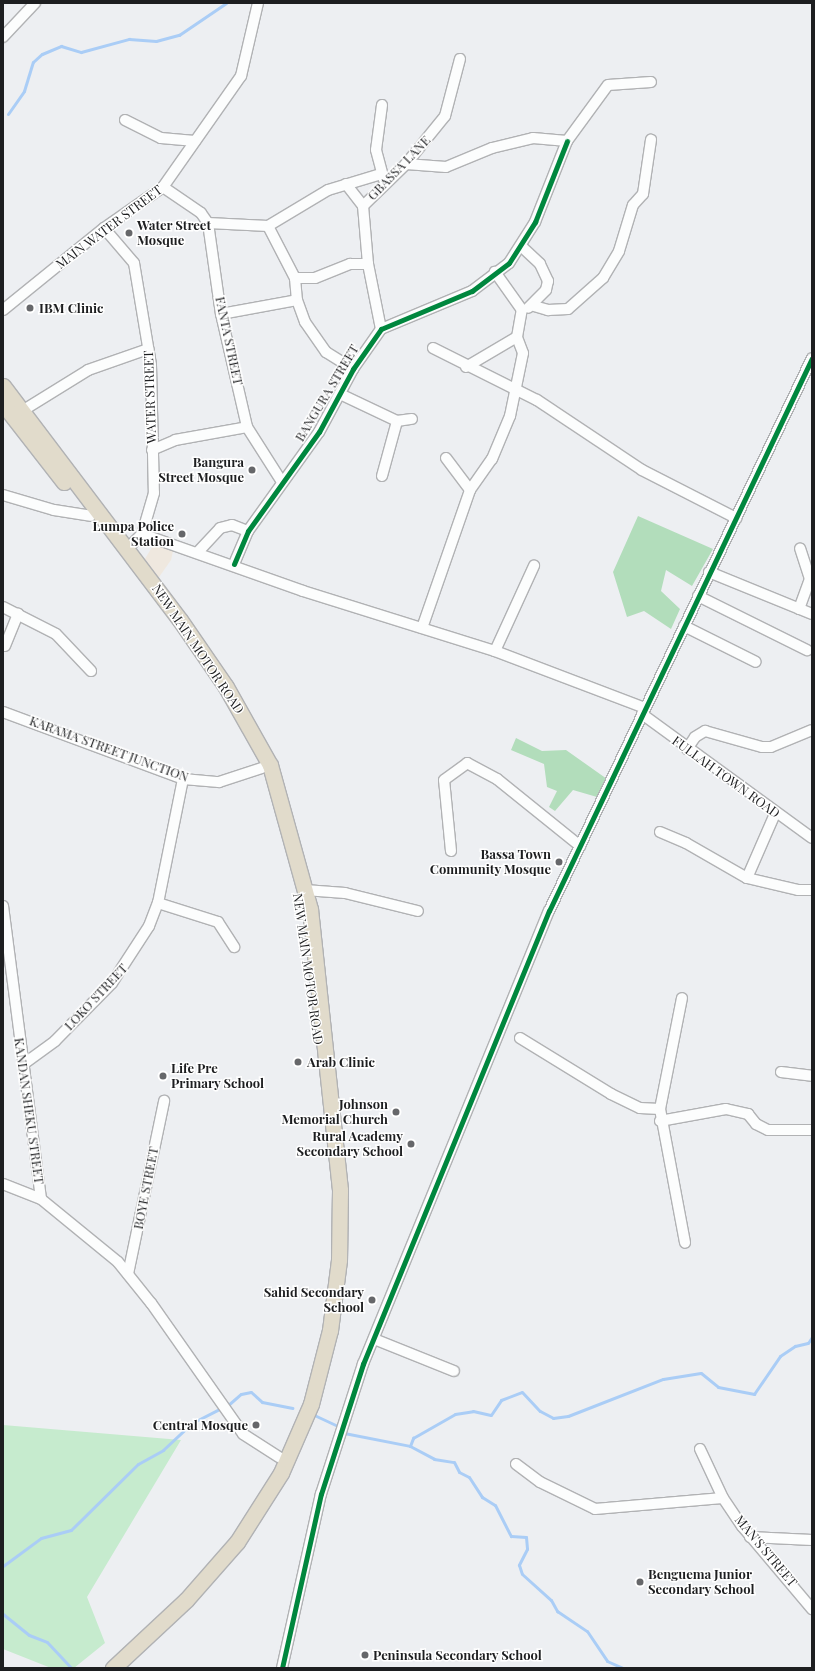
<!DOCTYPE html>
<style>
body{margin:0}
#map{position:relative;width:815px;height:1671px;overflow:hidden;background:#edeff2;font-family:"Playfair Display",serif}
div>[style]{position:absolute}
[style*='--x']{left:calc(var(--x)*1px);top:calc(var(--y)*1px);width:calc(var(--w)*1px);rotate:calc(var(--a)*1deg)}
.commercial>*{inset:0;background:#efe8df}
.green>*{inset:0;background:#c6ebce}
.forest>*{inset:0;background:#b2ddbb}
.stream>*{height:3px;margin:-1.5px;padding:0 1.5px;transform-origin:1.5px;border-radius:1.5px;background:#aacdf6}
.roads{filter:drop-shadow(1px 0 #b1b2b4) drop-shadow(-1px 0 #b1b2b4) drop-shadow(0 1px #b1b2b4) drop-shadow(0 -1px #b1b2b4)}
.minor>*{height:10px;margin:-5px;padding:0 5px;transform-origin:5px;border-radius:5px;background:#fcfdfd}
.highway>*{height:15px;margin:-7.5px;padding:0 7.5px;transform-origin:7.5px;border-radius:7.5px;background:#e1dbcb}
.cycleway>*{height:5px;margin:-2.5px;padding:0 2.5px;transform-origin:2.5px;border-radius:2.5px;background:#00873e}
.dots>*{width:11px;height:11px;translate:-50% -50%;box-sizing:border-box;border:2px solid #fff;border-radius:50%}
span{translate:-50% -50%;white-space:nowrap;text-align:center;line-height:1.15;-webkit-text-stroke:3px #fff;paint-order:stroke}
.street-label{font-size:13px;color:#1d1e20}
.poi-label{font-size:13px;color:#1d1e20;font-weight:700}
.left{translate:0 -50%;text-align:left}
.right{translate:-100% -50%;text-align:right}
.frame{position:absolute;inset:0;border:4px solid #1d1e20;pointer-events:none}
</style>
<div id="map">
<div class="commercial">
<i style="clip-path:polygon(154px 544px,173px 551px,171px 560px,157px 580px,143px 562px)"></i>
</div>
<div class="green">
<i style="clip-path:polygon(3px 1425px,181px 1440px,87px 1597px,105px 1643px,74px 1668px,51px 1668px,3px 1649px)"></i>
</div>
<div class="forest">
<i style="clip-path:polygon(638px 516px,713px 549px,692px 586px,666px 570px,661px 591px,680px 609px,671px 629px,644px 611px,627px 617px,613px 572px)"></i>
<i style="clip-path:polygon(516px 738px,542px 751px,566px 750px,607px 779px,597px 797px,573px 790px,555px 811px,549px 807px,557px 791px,547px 787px,544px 764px,511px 750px)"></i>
</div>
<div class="stream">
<i style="--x:8;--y:114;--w:28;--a:-55"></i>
<i style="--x:24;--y:91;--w:30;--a:-73"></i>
<i style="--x:33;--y:62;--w:12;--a:-42"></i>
<i style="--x:42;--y:54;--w:21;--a:-23"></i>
<i style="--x:61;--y:46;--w:21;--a:17"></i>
<i style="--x:81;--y:52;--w:50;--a:-15.2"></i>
<i style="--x:129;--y:39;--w:27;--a:4"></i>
<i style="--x:156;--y:41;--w:24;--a:-15"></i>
<i style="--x:179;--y:35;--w:57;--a:-34.2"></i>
<i style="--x:227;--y:1406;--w:18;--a:-41"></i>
<i style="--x:241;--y:1394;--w:10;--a:-11"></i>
<i style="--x:251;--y:1392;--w:15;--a:42"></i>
<i style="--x:262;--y:1402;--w:31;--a:11"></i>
<i style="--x:312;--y:1414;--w:26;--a:25"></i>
<i style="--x:344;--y:1433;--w:67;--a:11.1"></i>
<i style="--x:410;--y:1446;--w:27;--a:28"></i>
<i style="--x:434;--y:1459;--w:20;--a:9"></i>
<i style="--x:454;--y:1462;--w:11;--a:63"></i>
<i style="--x:459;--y:1472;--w:11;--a:27"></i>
<i style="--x:469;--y:1477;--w:24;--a:57"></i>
<i style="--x:482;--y:1497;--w:15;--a:32"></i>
<i style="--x:495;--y:1505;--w:35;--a:63"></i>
<i style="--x:511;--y:1536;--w:15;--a:4"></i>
<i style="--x:526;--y:1537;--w:12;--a:85"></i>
<i style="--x:527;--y:1549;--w:18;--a:117"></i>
<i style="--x:519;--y:1565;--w:9;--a:72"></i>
<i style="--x:522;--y:1574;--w:39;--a:42"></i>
<i style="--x:551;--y:1600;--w:13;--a:61"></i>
<i style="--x:557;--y:1611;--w:36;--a:34"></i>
<i style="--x:587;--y:1631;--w:36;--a:56"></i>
<i style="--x:607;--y:1661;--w:17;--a:24"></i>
<i style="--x:410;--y:1446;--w:9;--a:-69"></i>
<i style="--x:413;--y:1438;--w:48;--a:-29.7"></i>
<i style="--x:455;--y:1414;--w:18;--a:-9"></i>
<i style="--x:473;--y:1411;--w:18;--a:13"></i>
<i style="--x:491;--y:1415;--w:18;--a:-56"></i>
<i style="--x:501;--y:1400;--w:22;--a:-21"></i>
<i style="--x:522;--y:1392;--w:26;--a:47"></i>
<i style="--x:540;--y:1411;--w:15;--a:28"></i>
<i style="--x:553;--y:1418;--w:15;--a:-8"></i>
<i style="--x:568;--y:1416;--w:102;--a:-21.3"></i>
<i style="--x:663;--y:1379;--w:38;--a:-9"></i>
<i style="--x:701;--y:1373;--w:22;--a:39"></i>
<i style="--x:718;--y:1387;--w:37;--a:11"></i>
<i style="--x:754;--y:1394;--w:46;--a:-55.6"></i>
<i style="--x:780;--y:1356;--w:18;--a:-34"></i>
<i style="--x:795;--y:1346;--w:13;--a:-13"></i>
<i style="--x:808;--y:1343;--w:7;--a:-56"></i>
<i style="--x:3;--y:1566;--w:47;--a:-36.4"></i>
<i style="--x:41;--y:1538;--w:31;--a:-15"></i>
<i style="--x:71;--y:1530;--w:94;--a:-44.6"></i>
<i style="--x:138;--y:1464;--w:29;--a:-29"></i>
<i style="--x:163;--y:1450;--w:40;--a:-43"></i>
<i style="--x:192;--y:1423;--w:31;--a:-27"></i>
<i style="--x:3;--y:1614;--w:33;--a:39"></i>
<i style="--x:29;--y:1635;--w:19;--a:21"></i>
<i style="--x:47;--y:1642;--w:35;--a:47"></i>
</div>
<div class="roads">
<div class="minor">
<i style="--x:3;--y:37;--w:47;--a:-46.7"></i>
<i style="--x:382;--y:105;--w:45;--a:97.6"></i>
<i style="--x:376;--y:150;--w:31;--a:75"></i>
<i style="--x:125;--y:120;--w:40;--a:26.6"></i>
<i style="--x:161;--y:138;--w:34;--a:5"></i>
<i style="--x:406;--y:164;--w:40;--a:4.3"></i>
<i style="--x:446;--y:167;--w:50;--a:-22.4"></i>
<i style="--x:492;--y:148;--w:42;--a:-13.7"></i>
<i style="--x:533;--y:138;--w:34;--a:5"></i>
<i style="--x:567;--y:141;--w:69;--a:-53.8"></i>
<i style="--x:608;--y:85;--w:43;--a:-4"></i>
<i style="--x:346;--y:184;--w:28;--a:52"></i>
<i style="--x:163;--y:187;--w:46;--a:34.4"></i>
<i style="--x:201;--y:213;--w:12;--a:55"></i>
<i style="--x:208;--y:223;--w:92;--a:81.9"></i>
<i style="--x:221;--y:314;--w:116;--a:77"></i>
<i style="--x:247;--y:427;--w:65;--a:57.5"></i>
<i style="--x:208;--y:223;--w:60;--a:2.9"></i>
<i style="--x:268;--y:226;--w:70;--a:-31"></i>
<i style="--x:328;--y:190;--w:55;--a:-16.8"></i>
<i style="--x:268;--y:226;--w:59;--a:62.6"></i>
<i style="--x:295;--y:278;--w:22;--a:85"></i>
<i style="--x:297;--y:300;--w:23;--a:70"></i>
<i style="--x:305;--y:322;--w:37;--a:55"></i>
<i style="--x:326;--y:352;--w:32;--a:32"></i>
<i style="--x:104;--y:228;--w:46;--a:49.4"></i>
<i style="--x:134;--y:263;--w:103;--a:80.5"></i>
<i style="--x:151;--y:365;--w:128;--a:88.7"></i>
<i style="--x:154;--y:493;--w:43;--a:106.3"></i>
<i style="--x:142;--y:534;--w:20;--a:135"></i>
<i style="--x:521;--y:246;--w:26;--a:43"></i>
<i style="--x:540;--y:264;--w:19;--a:65"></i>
<i style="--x:548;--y:281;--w:9;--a:103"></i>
<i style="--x:546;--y:290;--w:25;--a:135"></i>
<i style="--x:295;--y:278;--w:20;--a:0"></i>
<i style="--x:315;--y:278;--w:38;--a:-22"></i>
<i style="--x:350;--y:264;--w:18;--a:0"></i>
<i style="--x:534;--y:306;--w:15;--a:16"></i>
<i style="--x:548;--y:310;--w:20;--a:-3"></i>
<i style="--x:568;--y:309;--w:47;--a:-41.5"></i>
<i style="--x:603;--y:278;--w:31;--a:-59"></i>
<i style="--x:619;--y:251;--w:48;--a:-73.1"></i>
<i style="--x:633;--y:205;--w:15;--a:-48"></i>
<i style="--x:643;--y:194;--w:55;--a:-81.6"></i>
<i style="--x:3;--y:310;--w:130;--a:-39.1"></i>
<i style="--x:104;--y:228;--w:72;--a:-34.8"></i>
<i style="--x:163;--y:187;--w:136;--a:-54.9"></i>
<i style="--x:241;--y:76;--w:75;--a:-76.9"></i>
<i style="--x:221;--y:314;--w:77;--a:-10.4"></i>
<i style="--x:381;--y:329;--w:66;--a:-101.3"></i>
<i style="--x:368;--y:264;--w:58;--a:-94.9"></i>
<i style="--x:363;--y:206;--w:60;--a:-44.3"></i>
<i style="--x:406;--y:164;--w:62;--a:-50.9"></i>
<i style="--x:445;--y:116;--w:59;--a:-75.3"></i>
<i style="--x:433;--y:348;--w:116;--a:26.6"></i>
<i style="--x:537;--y:400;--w:126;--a:33.7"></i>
<i style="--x:642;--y:470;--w:106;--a:27.1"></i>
<i style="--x:466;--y:367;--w:59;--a:-30.5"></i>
<i style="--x:340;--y:394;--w:63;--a:25.3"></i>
<i style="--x:22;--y:411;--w:78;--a:-31.8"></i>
<i style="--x:88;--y:370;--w:64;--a:-19.3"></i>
<i style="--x:152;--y:450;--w:25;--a:-23"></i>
<i style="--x:175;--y:440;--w:73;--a:-10.2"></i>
<i style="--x:446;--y:458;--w:40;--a:53"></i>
<i style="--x:382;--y:476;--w:57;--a:-74.7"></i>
<i style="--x:397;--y:421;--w:15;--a:-8"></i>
<i style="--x:3;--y:495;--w:53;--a:16.4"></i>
<i style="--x:54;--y:510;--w:37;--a:9"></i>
<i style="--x:142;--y:534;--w:171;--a:19.5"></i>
<i style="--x:303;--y:591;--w:201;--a:17.4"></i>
<i style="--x:495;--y:651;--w:160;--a:20.8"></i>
<i style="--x:197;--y:553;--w:34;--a:-47"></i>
<i style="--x:220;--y:528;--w:12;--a:-14"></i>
<i style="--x:232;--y:525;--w:17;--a:21"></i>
<i style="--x:234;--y:564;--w:36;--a:-67"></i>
<i style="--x:248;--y:531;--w:122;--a:-54.4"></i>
<i style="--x:319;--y:432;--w:72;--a:-61.6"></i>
<i style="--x:353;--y:369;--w:49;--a:-55"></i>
<i style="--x:381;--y:329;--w:99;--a:-22.7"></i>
<i style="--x:472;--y:291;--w:46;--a:-37.1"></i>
<i style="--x:509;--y:263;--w:49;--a:-57.6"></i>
<i style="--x:535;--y:222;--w:87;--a:-68.4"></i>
<i style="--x:709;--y:572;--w:111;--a:22.2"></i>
<i style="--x:698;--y:596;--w:122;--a:26.4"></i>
<i style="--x:3;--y:607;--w:59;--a:27"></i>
<i style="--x:56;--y:634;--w:51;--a:46.6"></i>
<i style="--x:799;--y:609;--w:32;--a:-70"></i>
<i style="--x:810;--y:579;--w:32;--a:-108"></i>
<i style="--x:684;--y:626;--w:80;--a:26.6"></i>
<i style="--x:422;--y:628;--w:146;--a:-70.8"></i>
<i style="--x:470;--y:490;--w:38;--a:-55"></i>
<i style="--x:492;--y:459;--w:47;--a:-67.3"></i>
<i style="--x:510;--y:416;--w:64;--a:-78.3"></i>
<i style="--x:523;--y:353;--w:17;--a:-111"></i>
<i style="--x:517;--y:337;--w:27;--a:-80"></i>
<i style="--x:522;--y:310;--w:47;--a:-125.4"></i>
<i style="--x:5;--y:646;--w:35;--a:-68"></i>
<i style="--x:495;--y:651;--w:94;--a:-65.4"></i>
<i style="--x:3;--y:712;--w:192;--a:20.4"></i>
<i style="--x:183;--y:779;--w:36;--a:5"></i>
<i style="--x:219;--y:782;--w:45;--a:-18"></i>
<i style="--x:642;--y:714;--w:210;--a:36.1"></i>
<i style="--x:687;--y:749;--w:14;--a:-56"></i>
<i style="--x:695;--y:737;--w:12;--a:-31"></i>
<i style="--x:705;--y:731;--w:59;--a:15.7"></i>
<i style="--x:762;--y:747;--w:9;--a:0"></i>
<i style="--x:771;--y:747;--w:44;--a:-22.5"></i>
<i style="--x:660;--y:832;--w:28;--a:23"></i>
<i style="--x:686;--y:843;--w:70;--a:29.8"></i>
<i style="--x:747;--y:878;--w:52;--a:13.2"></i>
<i style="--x:798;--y:890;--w:14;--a:0"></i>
<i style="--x:451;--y:851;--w:71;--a:-95.6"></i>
<i style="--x:444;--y:780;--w:29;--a:-36"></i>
<i style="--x:467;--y:763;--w:34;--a:28"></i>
<i style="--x:497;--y:779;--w:107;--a:38.9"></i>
<i style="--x:747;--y:878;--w:70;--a:-66.4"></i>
<i style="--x:305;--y:890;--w:40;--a:4.3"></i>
<i style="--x:345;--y:893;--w:75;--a:13.9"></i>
<i style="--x:158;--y:903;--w:63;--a:17.6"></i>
<i style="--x:218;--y:922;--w:30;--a:57"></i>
<i style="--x:3;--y:906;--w:295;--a:82.6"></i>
<i style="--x:520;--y:1038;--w:107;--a:31.6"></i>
<i style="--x:611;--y:1094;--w:32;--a:26"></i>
<i style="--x:640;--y:1108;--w:20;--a:3"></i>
<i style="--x:660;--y:1109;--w:136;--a:79.4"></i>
<i style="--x:25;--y:1063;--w:37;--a:-36"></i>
<i style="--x:55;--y:1041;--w:81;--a:-45.5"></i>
<i style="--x:112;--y:983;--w:68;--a:-57"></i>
<i style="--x:149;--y:926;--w:25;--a:-69"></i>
<i style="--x:158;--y:903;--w:126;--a:-78.6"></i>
<i style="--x:781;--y:1072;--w:31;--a:7"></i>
<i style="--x:660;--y:1109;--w:113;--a:-78.8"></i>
<i style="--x:660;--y:1121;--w:67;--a:-10.3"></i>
<i style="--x:726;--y:1109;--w:23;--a:13"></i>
<i style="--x:748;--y:1114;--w:13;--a:51"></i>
<i style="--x:756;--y:1124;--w:13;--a:27"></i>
<i style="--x:768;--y:1130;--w:44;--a:0"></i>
<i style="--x:3;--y:1184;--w:41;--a:21.5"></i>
<i style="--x:41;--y:1199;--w:99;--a:39.3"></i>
<i style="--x:118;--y:1262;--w:53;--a:51.2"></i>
<i style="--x:151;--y:1303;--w:160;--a:54.9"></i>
<i style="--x:243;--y:1434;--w:43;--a:32.6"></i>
<i style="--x:128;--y:1274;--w:177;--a:-78.2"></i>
<i style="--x:374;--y:1339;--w:86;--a:21.8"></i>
<i style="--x:700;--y:1449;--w:54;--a:64.9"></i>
<i style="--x:723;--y:1498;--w:34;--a:56"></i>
<i style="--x:742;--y:1526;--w:109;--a:49.9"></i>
<i style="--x:516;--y:1464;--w:30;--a:37"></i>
<i style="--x:540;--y:1482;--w:61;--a:26.1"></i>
<i style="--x:595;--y:1509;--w:128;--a:-4.9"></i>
<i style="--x:750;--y:1537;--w:62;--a:2.8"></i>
<i style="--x:282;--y:1668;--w:178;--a:-77.4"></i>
<i style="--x:321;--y:1494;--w:137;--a:-72.1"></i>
<i style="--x:363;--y:1364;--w:490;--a:-67.7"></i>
<i style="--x:549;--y:911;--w:612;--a:-64.56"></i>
</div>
<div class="highway">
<i style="--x:3;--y:386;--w:293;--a:52.9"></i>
<i style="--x:180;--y:620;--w:81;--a:55.5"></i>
<i style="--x:226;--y:687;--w:90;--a:60.6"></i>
<i style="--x:270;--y:765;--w:149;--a:74.5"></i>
<i style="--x:310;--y:909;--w:283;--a:83.9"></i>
<i style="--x:340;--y:1190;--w:70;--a:90.8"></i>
<i style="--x:339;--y:1260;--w:71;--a:97.3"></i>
<i style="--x:330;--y:1330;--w:76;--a:104.4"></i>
<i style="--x:311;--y:1404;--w:75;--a:113.5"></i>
<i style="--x:281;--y:1473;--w:82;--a:122.5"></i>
<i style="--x:237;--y:1542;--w:77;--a:131.3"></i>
<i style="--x:186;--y:1600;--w:100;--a:137"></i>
<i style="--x:3;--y:404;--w:99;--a:52"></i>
</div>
</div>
<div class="cycleway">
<i style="--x:234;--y:564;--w:36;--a:-67"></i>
<i style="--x:248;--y:531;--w:122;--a:-54.4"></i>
<i style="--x:319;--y:432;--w:72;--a:-61.6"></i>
<i style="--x:353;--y:369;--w:49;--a:-55"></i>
<i style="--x:381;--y:329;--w:99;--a:-22.7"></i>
<i style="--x:472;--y:291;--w:46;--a:-37.1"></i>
<i style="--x:509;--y:263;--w:49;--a:-57.6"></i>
<i style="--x:535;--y:222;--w:87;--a:-68.4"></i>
<i style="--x:282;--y:1668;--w:178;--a:-77.4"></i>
<i style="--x:321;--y:1494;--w:137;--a:-72.1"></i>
<i style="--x:363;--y:1364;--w:490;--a:-67.7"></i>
<i style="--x:549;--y:911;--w:612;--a:-64.56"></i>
</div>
<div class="dots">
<i style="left:129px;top:233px;background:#66676a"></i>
<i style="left:30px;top:308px;background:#66676a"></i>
<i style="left:252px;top:470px;background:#66676a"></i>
<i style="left:182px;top:534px;background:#66676a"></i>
<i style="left:559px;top:862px;background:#66676a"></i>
<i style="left:298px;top:1062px;background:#66676a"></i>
<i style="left:163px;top:1076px;background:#66676a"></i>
<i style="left:396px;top:1112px;background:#66676a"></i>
<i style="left:411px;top:1144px;background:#66676a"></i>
<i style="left:372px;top:1300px;background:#66676a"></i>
<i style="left:256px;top:1425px;background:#66676a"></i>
<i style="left:640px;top:1582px;background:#66676a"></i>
<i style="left:365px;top:1655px;background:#66676a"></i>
</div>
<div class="street-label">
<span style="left:399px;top:168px;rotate:-46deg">GBASSA LANE</span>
<span style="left:109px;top:227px;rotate:-37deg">MAIN WATER STREET</span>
<span style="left:229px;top:341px;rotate:78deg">FANTA STREET</span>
<span style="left:327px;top:393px;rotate:-59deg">BANGURA STREET</span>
<span style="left:150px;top:397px;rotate:-92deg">WATER STREET</span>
<span style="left:198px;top:649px;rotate:56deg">NEW MAIN MOTOR ROAD</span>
<span style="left:109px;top:749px;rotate:20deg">KARAMA STREET JUNCTION</span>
<span style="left:726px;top:777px;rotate:36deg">FULLAH TOWN ROAD</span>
<span style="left:308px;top:969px;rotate:82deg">NEW MAIN MOTOR ROAD</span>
<span style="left:96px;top:997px;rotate:-47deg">LOKO STREET</span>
<span style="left:29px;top:1111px;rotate:82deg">KANDAN SHEKU STREET</span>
<span style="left:146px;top:1188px;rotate:-79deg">BOYE STREET</span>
<span style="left:766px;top:1551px;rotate:50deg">MAN'S STREET</span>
</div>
<div class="poi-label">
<span class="left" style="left:137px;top:233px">Water Street<br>Mosque</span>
<span class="left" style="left:39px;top:308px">IBM Clinic</span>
<span class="right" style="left:244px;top:470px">Bangura<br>Street Mosque</span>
<span class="right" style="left:174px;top:534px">Lumpa Police<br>Station</span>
<span class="right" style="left:551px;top:862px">Bassa Town<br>Community Mosque</span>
<span class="left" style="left:307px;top:1062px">Arab Clinic</span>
<span class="left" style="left:171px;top:1076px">Life Pre<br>Primary School</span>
<span class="right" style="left:388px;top:1112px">Johnson<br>Memorial Church</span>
<span class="right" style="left:403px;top:1144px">Rural Academy<br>Secondary School</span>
<span class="right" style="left:364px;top:1300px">Sahid Secondary<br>School</span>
<span class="right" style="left:248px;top:1425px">Central Mosque</span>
<span class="left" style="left:648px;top:1582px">Benguema Junior<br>Secondary School</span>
<span class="left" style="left:373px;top:1655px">Peninsula Secondary School</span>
</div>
<div class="frame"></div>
</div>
